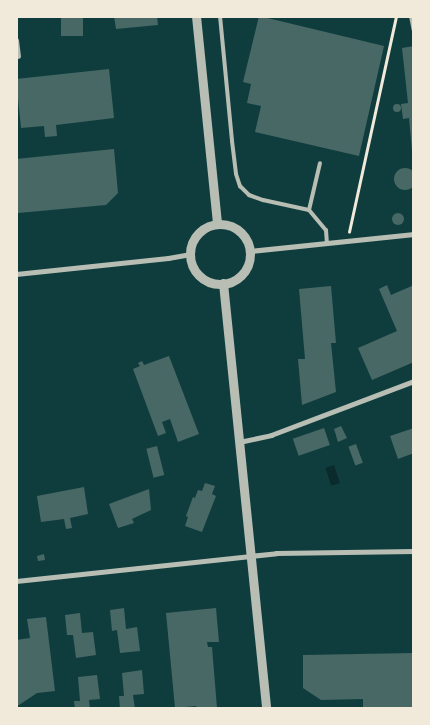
<!DOCTYPE html>
<style>
body{margin:0}
#map{position:relative;width:430px;height:725px;overflow:hidden;background:#0f3d3e;font-family:"Sofia Sans Condensed",sans-serif}
div>[style]{position:absolute}
[style*='--x']{left:calc(var(--x)*1px);top:calc(var(--y)*1px);width:calc(var(--w)*1px);rotate:calc(var(--a)*1deg)}
.water>*{inset:0;background:#0a2a2b;transform-origin:0 0}
.building>*{inset:0;background:#486865;transform-origin:0 0}
.round{border-radius:50%}
.path>*{height:2.5px;margin:-1.25px;padding:0 1.25px;transform-origin:1.25px;border-radius:1.25px;background:#f1e9da}
.service>*{height:4px;margin:-2px;padding:0 2px;transform-origin:2px;border-radius:2px;background:#b8beb3}
.minor>*{height:5px;margin:-2.5px;padding:0 2.5px;transform-origin:2.5px;border-radius:2.5px;background:#b8beb3}
.tertiary>*{height:9px;margin:-4.5px;padding:0 4.5px;transform-origin:4.5px;border-radius:4.5px;background:#b8beb3}
.tertiary>.ring{margin:-4.5px;padding:0;box-sizing:content-box;background:none;border:9px solid #b8beb3;border-radius:50%}
span{translate:-50% -50%;white-space:nowrap;text-align:center;line-height:1.15;-webkit-text-stroke:5px #f1e9da;paint-order:stroke}
.frame{position:absolute;inset:0;border:18px solid #f1e9da;pointer-events:none}
</style>
<div id="map">
<div class="water">
<i style="left:334px;top:465px;width:19px;height:9px;rotate:72deg"></i>
</div>
<div class="building">
<i style="left:61px;top:16px;width:22px;height:20px"></i>
<i style="clip-path:polygon(114px 16px,157px 16px,158px 25px,116px 29px)"></i>
<i style="clip-path:polygon(259px 16px,384px 46px,359px 156px,255px 132px,261px 106px,247px 103px,251px 84px,243px 82px)"></i>
<i style="clip-path:polygon(414px 46px,414px 151px,412px 151px,409px 118px,403px 119px,401px 104px,408px 103px,402px 48px)"></i>
<i style="clip-path:polygon(109px 69px,114px 118px,56px 125px,57px 136px,45px 137px,44px 126px,21px 128px,16px 79px)"></i>
<i class="round" style="left:393px;top:104px;width:8px;height:8px"></i>
<i style="clip-path:polygon(114px 149px,118px 193px,106px 205px,18px 213px,16px 159px)"></i>
<i class="round" style="left:394px;top:168px;width:22px;height:22px"></i>
<i class="round" style="left:392px;top:213px;width:12px;height:12px"></i>
<i style="clip-path:polygon(387px 285px,391px 295px,414px 285px,414px 362px,372px 380px,358px 348px,397px 331px,379px 289px)"></i>
<i style="clip-path:polygon(331px 286px,336px 343px,331px 343px,336px 392px,302px 405px,298px 359px,305px 359px,299px 289px)"></i>
<i style="clip-path:polygon(169px 356px,199px 434px,178px 442px,170px 419px,162px 422px,166px 433px,158px 436px,133px 369px,140px 366px,138px 363px,142px 361px,144px 365px)"></i>
<i style="clip-path:polygon(341px 426px,347px 438px,338px 442px,334px 429px)"></i>
<i style="left:324px;top:428px;width:18px;height:33px;rotate:71deg"></i>
<i style="clip-path:polygon(414px 428px,414px 453px,398px 459px,390px 436px)"></i>
<i style="left:356px;top:444px;width:20px;height:8px;rotate:70deg"></i>
<i style="left:157px;top:446px;width:30px;height:11px;rotate:76deg"></i>
<i style="clip-path:polygon(205px 483px,215px 486px,212px 494px,216px 496px,202px 532px,185px 526px,188px 517px,186px 516px,193px 497px,195px 498px,198px 490px,202px 491px)"></i>
<i style="clip-path:polygon(84px 487px,88px 514px,70px 518px,72px 528px,66px 529px,64px 519px,41px 522px,37px 496px)"></i>
<i style="clip-path:polygon(149px 489px,151px 510px,132px 519px,134px 523px,118px 528px,109px 504px)"></i>
<i style="clip-path:polygon(44px 554px,45px 560px,38px 561px,37px 556px)"></i>
<i style="clip-path:polygon(124px 608px,126px 629px,137px 627px,140px 651px,120px 653px,117px 630px,112px 631px,110px 610px)"></i>
<i style="clip-path:polygon(216px 608px,219px 642px,207px 642px,208px 647px,212px 647px,217px 708px,197px 709px,196px 706px,175px 708px,166px 613px)"></i>
<i style="clip-path:polygon(80px 613px,82px 633px,93px 632px,96px 655px,76px 658px,73px 635px,67px 635px,65px 615px)"></i>
<i style="clip-path:polygon(46px 617px,55px 691px,37px 693px,16px 707px,16px 640px,30px 638px,27px 619px)"></i>
<i style="clip-path:polygon(414px 653px,414px 709px,363px 709px,363px 699px,321px 700px,303px 688px,303px 655px)"></i>
<i style="clip-path:polygon(142px 670px,144px 694px,133px 695px,135px 709px,120px 709px,119px 696px,124px 696px,122px 673px)"></i>
<i style="clip-path:polygon(97px 675px,100px 699px,89px 700px,90px 709px,75px 709px,74px 701px,80px 701px,78px 677px)"></i>
</div>
<div class="path">
<i style="--x:349;--y:232;--w:221;--a:-77.7"></i>
</div>
<div class="service">
<i style="--x:220;--y:16;--w:126;--a:84.5"></i>
<i style="--x:232;--y:141;--w:33;--a:83"></i>
<i style="--x:236;--y:174;--w:13;--a:72"></i>
<i style="--x:240;--y:186;--w:13;--a:45"></i>
<i style="--x:249;--y:195;--w:15;--a:20"></i>
<i style="--x:263;--y:200;--w:47;--a:12.3"></i>
<i style="--x:309;--y:210;--w:26;--a:50"></i>
<i style="--x:326;--y:230;--w:13;--a:86"></i>
<i style="--x:411;--y:16;--w:15;--a:79"></i>
<i style="--x:309;--y:210;--w:48;--a:-76.8"></i>
</div>
<div class="minor">
<i style="--x:16;--y:40;--w:16;--a:83"></i>
<i style="--x:250;--y:251;--w:165;--a:-5.9"></i>
<i style="--x:16;--y:274;--w:153;--a:-6"></i>
<i style="--x:168;--y:258;--w:23;--a:-10"></i>
<i style="--x:239;--y:442;--w:33;--a:-12"></i>
<i style="--x:271;--y:435;--w:153;--a:-20.7"></i>
<i style="--x:16;--y:581;--w:262;--a:-6.1"></i>
<i style="--x:276;--y:553;--w:138;--a:-0.8"></i>
</div>
<div class="tertiary">
<i style="--x:196;--y:16;--w:209;--a:84.2"></i>
<i class="ring" style="left:190px;top:224px;width:51px;height:51px"></i>
<i style="--x:223;--y:283;--w:428;--a:84.2"></i>
</div>
<div class="frame"></div>
</div>
